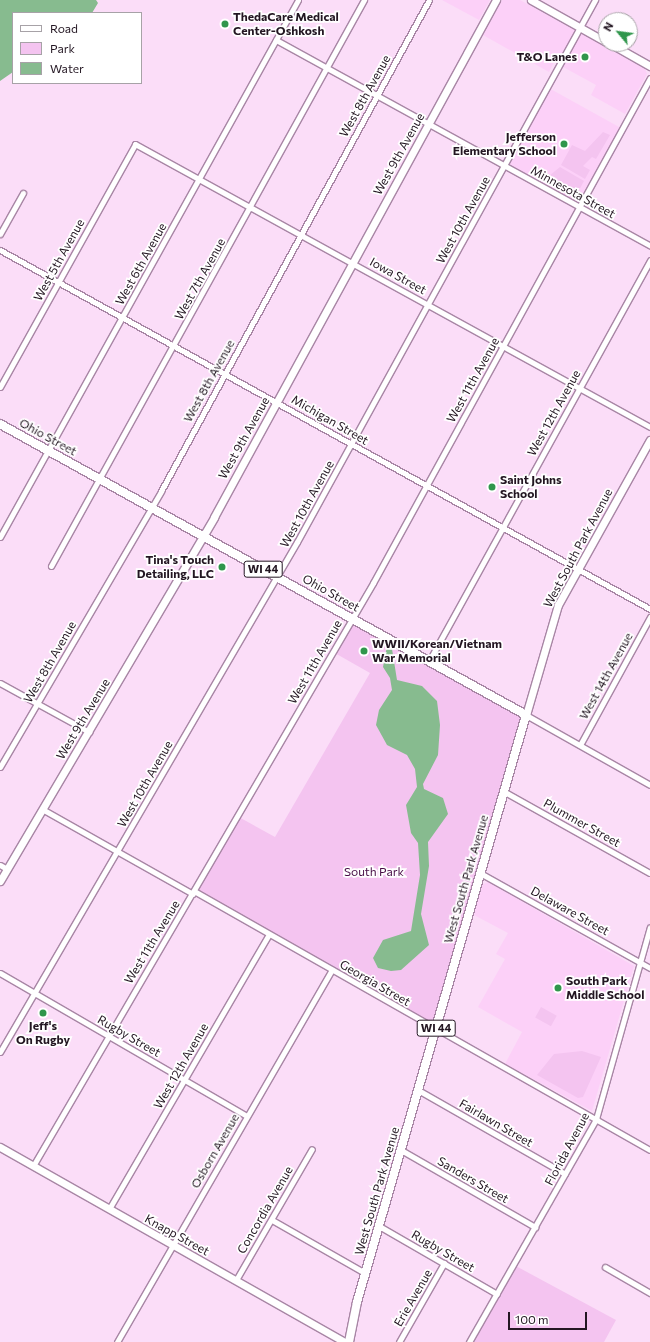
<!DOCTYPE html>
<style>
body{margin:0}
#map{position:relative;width:650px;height:1342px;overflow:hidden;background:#fbddf8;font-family:Commissioner,sans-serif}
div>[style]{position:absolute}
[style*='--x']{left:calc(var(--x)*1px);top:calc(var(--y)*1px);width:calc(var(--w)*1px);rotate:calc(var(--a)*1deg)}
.built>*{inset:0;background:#fcd0f8;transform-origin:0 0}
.green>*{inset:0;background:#f4c4f0;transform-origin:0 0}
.water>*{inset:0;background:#87bb8f}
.roads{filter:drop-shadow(1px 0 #a886a5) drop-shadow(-1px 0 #a886a5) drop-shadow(0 1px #a886a5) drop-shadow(0 -1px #a886a5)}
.street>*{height:5px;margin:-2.5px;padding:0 2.5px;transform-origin:2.5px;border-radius:2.5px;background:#fff}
.secondary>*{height:7px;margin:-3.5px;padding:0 3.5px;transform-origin:3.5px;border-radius:3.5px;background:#fff}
.primary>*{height:8px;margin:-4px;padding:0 4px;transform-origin:4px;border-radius:4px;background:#fff}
.dots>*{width:11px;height:11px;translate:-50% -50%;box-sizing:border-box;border:2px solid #fff;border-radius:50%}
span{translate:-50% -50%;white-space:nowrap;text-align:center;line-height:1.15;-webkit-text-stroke:3.5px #fff;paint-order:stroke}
.shield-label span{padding:1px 3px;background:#fff;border:1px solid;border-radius:3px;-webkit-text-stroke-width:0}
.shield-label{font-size:11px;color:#231622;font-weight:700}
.poi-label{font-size:12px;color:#231622;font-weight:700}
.left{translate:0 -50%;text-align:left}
.right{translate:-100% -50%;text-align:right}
.street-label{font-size:12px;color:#231622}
.park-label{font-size:12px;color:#470c46}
.legend{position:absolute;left:12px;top:12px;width:130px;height:72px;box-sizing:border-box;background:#fff;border:1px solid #a7a2a7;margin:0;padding:5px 7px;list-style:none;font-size:12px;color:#231622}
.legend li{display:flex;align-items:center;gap:8px;height:20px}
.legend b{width:20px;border:1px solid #a7a2a7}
.north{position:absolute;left:598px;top:12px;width:40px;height:40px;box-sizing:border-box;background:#fff;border:1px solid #a7a2a7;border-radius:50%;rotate:299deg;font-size:11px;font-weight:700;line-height:16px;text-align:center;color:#231622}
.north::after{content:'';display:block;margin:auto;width:14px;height:18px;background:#30964c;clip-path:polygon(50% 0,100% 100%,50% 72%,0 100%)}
.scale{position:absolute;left:508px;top:1312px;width:79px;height:18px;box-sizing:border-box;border:2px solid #231622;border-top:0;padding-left:5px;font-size:12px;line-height:14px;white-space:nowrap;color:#231622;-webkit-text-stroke:3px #fff;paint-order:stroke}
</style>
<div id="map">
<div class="built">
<i style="clip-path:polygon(442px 0,490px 0,479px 20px)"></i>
<i style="clip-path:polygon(502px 0,520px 0,645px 69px,647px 74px,625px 114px,591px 95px,596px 85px,554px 62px,549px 72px,483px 35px)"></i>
<i style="left:547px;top:87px;width:85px;height:90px;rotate:29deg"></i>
<i style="clip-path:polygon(488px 882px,634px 966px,592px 1111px,505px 1064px,522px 1032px,478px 1007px,505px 959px,496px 954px,508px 933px,474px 915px,482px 885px)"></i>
</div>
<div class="green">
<i style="clip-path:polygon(603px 132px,610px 135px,596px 159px,592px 157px,583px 166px,590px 170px,585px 179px,561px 165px,572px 145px,585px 151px)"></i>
<i style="clip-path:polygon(560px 167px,584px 181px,577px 194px,572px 196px,544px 180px)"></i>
<i style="clip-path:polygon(352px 619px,526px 715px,435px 1030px,195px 891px,237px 816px,275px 837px,370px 673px,333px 652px)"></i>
<i style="left:541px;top:1007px;width:18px;height:12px;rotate:29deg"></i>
<i style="clip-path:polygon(582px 1051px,601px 1057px,583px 1097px,578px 1098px,537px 1075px,554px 1054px)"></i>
<i style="clip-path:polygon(514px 1265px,616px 1320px,604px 1342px,470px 1342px)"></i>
</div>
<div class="water">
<i style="clip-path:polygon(0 0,96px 0,98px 3px,92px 13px,13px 13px,13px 72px,0 81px)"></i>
<i style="clip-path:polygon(387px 646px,392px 649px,397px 680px,422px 686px,437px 701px,440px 725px,438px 755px,423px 784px,424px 789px,443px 798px,448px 814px,428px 842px,429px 866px,421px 914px,429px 945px,401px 970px,391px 971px,378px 968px,373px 958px,383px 940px,411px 931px,420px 875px,418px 843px,411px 833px,406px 805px,417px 787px,415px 769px,407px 755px,387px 745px,376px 725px,379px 710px,392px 690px,390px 678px,383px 667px)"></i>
</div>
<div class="roads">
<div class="street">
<i style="--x:276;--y:40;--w:427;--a:28.8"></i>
<i style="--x:0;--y:234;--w:47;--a:-60.7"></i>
<i style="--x:0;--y:250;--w:743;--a:28.91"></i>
<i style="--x:0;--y:387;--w:278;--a:-60.9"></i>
<i style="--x:135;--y:144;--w:588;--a:28.79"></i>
<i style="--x:0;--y:537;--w:614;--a:-60.97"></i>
<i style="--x:51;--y:566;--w:647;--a:-61.06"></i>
<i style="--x:429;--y:661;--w:458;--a:-61.1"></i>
<i style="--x:0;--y:683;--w:102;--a:28.8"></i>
<i style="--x:526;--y:715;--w:142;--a:29.4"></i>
<i style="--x:580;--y:745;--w:146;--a:-61.3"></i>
<i style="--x:0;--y:767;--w:320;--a:-59.7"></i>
<i style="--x:161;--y:491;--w:559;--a:-61.37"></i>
<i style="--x:503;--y:791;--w:168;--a:29.2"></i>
<i style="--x:42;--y:809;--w:173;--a:29.4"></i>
<i style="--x:0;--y:865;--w:8;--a:30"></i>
<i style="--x:480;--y:873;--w:195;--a:29.2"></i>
<i style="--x:194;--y:891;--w:524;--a:29.6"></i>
<i style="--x:0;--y:973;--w:285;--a:30.1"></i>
<i style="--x:0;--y:1052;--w:590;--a:-59.79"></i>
<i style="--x:297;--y:542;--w:619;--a:-61.2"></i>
<i style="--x:418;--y:1090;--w:169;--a:29.7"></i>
<i style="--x:401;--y:1150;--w:155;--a:29.9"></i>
<i style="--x:33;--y:1166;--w:675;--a:-59.75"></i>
<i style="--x:373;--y:583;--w:576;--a:-61.25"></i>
<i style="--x:109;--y:1209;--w:318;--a:-59.8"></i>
<i style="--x:272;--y:1220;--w:107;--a:29.7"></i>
<i style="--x:379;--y:1226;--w:136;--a:30"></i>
<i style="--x:605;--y:1267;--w:52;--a:30"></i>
<i style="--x:236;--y:1280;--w:151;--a:-59.9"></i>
<i style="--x:117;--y:1342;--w:430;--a:-60"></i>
<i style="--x:399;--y:1342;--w:91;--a:-60.3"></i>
<i style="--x:469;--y:1342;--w:257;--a:-60.3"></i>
<i style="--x:596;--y:1119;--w:199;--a:-74.3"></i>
</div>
<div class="secondary">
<i style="--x:531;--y:0;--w:86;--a:29.2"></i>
<i style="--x:611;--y:44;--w:45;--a:29.4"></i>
<i style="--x:526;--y:715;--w:115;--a:-73.8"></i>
<i style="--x:558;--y:605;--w:189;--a:-60.9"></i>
<i style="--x:0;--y:881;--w:422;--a:-59.5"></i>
<i style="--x:214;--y:517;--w:589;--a:-61.39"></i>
<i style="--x:0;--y:1147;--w:395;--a:29.5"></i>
</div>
<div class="primary">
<i style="--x:0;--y:424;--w:601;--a:28.95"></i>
<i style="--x:526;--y:715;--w:611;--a:106.06"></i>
<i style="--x:357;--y:1302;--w:41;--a:101.3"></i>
</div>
</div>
<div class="dots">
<i style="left:225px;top:24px;background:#30964c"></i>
<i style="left:585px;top:57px;background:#30964c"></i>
<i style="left:564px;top:144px;background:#30964c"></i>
<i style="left:492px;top:487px;background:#30964c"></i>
<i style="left:222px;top:567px;background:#30964c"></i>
<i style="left:364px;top:651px;background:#30964c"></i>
<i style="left:558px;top:988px;background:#30964c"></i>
<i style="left:43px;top:1013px;background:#30964c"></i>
</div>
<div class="shield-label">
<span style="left:263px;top:569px">WI 44</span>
<span style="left:436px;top:1028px">WI 44</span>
</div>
<div class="poi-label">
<span class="left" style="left:233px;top:24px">ThedaCare Medical<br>Center-Oshkosh</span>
<span class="right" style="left:577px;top:57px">T&amp;O Lanes</span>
<span class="right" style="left:556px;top:144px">Jefferson<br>Elementary School</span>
<span class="left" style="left:500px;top:487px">Saint Johns<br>School</span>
<span class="right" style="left:214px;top:567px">Tina's Touch<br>Detailing, LLC</span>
<span class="left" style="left:372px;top:651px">WWII/Korean/Vietnam<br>War Memorial</span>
<span class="left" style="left:566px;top:988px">South Park<br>Middle School</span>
<span style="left:43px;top:1033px">Jeff's<br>On Rugby</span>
</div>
<div class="street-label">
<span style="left:365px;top:96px;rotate:-61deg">West 8th Avenue</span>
<span style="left:399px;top:154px;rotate:-61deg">West 9th Avenue</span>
<span style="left:573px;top:192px;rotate:29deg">Minnesota Street</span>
<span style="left:463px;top:220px;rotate:-61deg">West 10th Avenue</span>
<span style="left:59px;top:260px;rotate:-61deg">West 5th Avenue</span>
<span style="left:141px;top:264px;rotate:-61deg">West 6th Avenue</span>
<span style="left:398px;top:276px;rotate:29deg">Iowa Street</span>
<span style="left:200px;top:279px;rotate:-61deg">West 7th Avenue</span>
<span style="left:473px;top:380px;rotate:-61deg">West 11th Avenue</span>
<span style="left:209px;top:381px;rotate:-61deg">West 8th Avenue</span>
<span style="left:554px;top:413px;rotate:-61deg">West 12th Avenue</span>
<span style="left:330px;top:420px;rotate:30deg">Michigan Street</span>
<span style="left:48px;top:437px;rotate:29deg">Ohio Street</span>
<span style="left:244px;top:438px;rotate:-61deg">West 9th Avenue</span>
<span style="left:307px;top:504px;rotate:-61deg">West 10th Avenue</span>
<span style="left:578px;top:548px;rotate:-62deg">West South Park Avenue</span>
<span style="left:331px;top:593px;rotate:29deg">Ohio Street</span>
<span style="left:50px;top:662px;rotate:-60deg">West 8th Avenue</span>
<span style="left:315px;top:662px;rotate:-60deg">West 11th Avenue</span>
<span style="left:606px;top:676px;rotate:-61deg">West 14th Avenue</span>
<span style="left:83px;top:719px;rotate:-59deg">West 9th Avenue</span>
<span style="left:145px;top:784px;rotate:-60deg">West 10th Avenue</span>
<span style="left:582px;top:823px;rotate:29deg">Plummer Street</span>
<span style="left:466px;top:879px;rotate:-74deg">West South Park Avenue</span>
<span style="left:570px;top:911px;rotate:29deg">Delaware Street</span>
<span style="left:152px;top:942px;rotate:-59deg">West 11th Avenue</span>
<span style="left:375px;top:983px;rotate:30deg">Georgia Street</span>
<span style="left:129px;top:1036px;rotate:30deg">Rugby Street</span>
<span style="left:181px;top:1066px;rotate:-60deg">West 12th Avenue</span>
<span style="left:496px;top:1123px;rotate:30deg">Fairlawn Street</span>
<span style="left:567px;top:1149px;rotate:-62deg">Florida Avenue</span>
<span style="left:215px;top:1151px;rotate:-60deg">Osborn Avenue</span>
<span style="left:473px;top:1180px;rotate:30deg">Sanders Street</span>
<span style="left:377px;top:1191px;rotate:-74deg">West South Park Avenue</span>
<span style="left:265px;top:1210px;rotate:-60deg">Concordia Avenue</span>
<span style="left:177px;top:1235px;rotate:29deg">Knapp Street</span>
<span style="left:443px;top:1251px;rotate:30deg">Rugby Street</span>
<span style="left:413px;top:1298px;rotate:-60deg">Erie Avenue</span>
</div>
<div class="park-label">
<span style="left:374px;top:872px">South Park</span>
</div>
<ul class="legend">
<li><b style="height:5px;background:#fff"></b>Road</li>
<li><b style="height:11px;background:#f4c4f0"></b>Park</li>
<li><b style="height:11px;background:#87bb8f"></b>Water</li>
</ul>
<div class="north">N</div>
<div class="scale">100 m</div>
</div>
